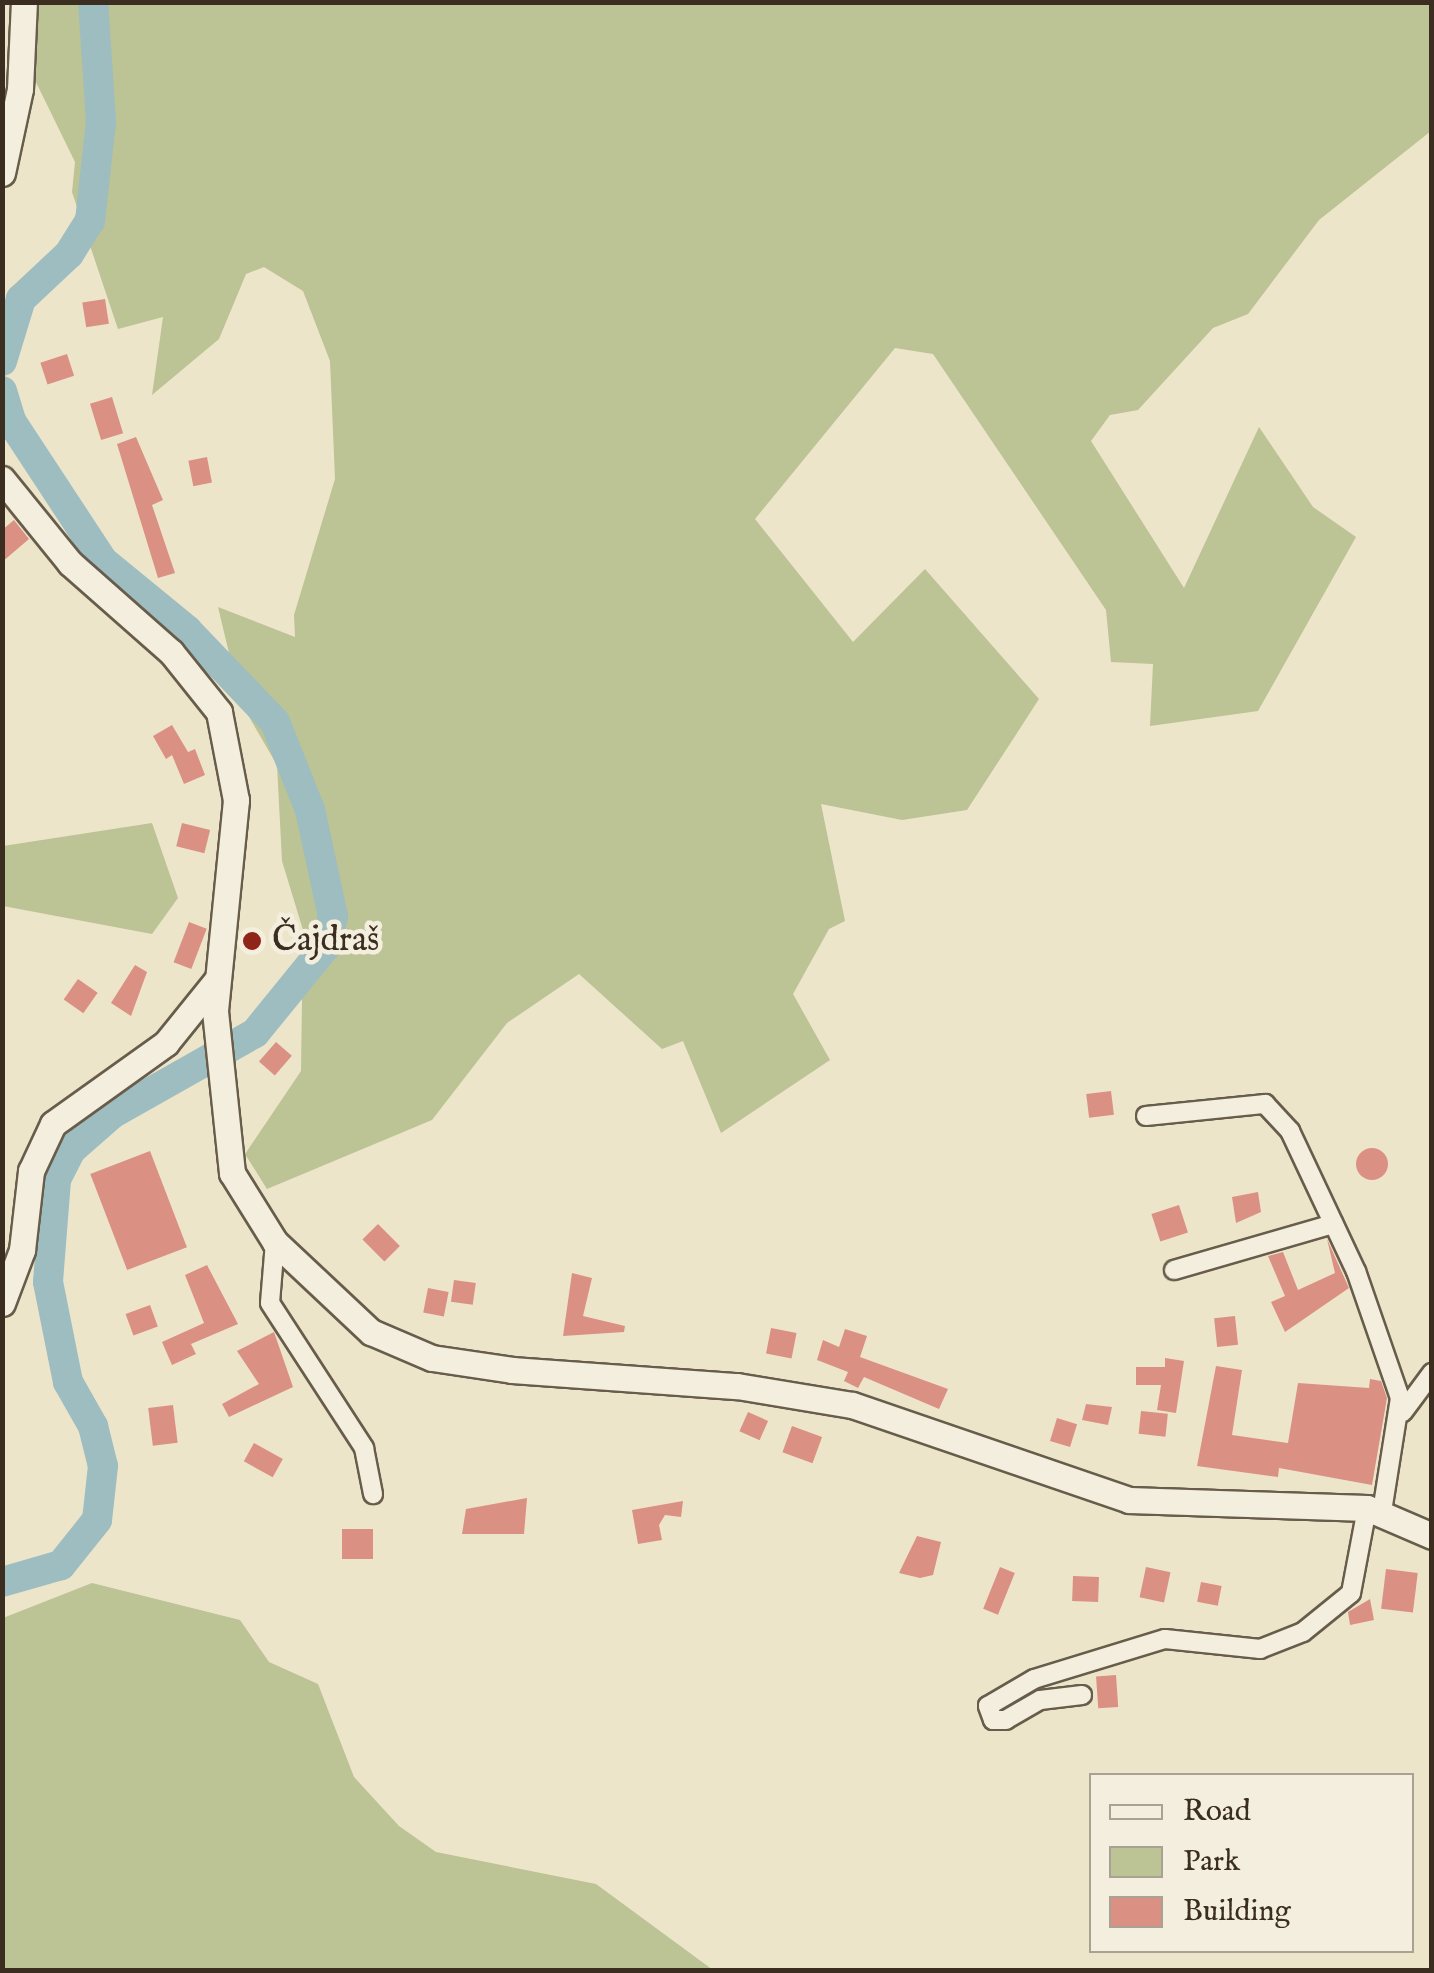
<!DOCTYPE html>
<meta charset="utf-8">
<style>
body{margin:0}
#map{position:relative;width:1434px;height:1973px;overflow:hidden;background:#ede5ca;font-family:"IM FELL English",serif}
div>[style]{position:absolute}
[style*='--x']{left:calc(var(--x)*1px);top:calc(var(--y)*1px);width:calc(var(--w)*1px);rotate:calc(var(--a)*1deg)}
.green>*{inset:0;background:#bcc394}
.river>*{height:30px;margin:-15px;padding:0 15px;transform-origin:15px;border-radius:15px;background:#9dbdc0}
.building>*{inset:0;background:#db9084;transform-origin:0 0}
.round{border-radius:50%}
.roads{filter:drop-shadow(2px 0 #685c4b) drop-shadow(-2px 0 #685c4b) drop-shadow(0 2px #685c4b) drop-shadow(0 -2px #685c4b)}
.street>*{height:18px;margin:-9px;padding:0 9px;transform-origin:9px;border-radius:9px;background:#f3eedd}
.secondary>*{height:25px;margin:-12.5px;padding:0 12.5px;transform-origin:12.5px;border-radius:12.5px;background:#f3eedd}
.dots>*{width:28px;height:28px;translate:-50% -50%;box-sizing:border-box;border:5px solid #f3eedd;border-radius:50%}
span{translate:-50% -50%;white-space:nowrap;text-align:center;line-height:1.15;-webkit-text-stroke:9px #f3eedd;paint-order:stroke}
.poi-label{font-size:35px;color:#3b2e21}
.left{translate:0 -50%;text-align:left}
.frame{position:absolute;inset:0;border:5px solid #3b2e21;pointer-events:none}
.legend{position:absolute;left:1089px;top:1773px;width:325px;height:180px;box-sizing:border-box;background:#f3eedd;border:2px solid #a9a192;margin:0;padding:12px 18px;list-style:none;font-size:30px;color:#3b2e21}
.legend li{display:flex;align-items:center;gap:20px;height:50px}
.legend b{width:50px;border:2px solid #a9a192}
</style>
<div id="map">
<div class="green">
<i style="clip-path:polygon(19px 3px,1431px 3px,1431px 131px,1319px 220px,1248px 314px,1213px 328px,1138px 410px,1110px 415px,1091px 441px,1184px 588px,1259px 427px,1313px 507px,1356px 537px,1258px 711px,1150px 726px,1153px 664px,1111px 662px,1106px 610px,933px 354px,895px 348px,755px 519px,853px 642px,925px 569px,1039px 699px,967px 810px,902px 820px,821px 804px,845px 921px,829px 929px,793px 994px,830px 1060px,721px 1133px,683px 1041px,662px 1049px,579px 974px,507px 1023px,432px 1120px,267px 1189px,245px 1154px,301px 1071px,303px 930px,282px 861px,277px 765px,241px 703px,218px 607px,295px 637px,294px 615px,335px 479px,330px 361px,303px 291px,264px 267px,246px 274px,219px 339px,152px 395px,163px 317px,118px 329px,72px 192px,75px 162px,32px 74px)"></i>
<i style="clip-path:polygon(152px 823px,178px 898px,152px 934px,3px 906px,3px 846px)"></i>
<i style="clip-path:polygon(92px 1583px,240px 1620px,269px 1662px,318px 1684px,354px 1777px,399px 1826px,436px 1852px,596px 1884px,713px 1970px,3px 1970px,3px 1618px)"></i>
</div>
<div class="river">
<i style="--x:2;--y:361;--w:65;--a:-73"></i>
<i style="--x:21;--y:299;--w:66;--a:-43.2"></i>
<i style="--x:69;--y:254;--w:39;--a:-58"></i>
<i style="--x:90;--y:221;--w:101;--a:-83.7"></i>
<i style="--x:101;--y:121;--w:119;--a:-93.8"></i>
<i style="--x:2;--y:391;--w:31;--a:73"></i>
<i style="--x:11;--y:421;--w:168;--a:56.7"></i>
<i style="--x:103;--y:561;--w:109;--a:39.4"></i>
<i style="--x:187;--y:630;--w:127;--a:46.3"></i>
<i style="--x:275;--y:722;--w:95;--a:68.3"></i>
<i style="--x:310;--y:810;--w:108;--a:77.8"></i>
<i style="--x:333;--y:916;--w:32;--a:104"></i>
<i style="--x:325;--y:947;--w:111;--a:129.1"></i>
<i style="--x:255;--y:1033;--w:164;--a:150.5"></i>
<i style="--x:112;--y:1114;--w:55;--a:138.7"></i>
<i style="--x:71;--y:1150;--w:34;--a:117"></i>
<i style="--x:56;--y:1180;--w:102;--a:94.5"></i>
<i style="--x:48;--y:1282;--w:102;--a:78.7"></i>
<i style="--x:68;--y:1382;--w:51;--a:60.4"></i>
<i style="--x:93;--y:1426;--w:41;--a:76"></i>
<i style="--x:103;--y:1466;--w:54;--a:96.3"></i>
<i style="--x:97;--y:1520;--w:58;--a:128.7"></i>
<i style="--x:61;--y:1565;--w:61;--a:163.9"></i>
</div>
<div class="building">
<i style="left:105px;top:299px;width:25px;height:23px;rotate:81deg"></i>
<i style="left:67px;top:354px;width:23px;height:28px;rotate:72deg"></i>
<i style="left:112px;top:397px;width:38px;height:23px;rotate:73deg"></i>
<i style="clip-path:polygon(136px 437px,163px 500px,152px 505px,175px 573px,158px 578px,117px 444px)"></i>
<i style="left:207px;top:457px;width:26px;height:19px;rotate:79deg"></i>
<i style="clip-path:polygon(14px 520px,29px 539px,2px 562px,2px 530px)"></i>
<i style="clip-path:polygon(172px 725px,188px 752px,195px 749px,205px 775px,184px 784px,172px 755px,166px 759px,153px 736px)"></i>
<i style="left:182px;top:823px;width:29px;height:24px;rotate:14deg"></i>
<i style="left:189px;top:922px;width:19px;height:43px;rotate:21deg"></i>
<i style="clip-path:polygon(135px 965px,147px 972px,131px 1016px,111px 1003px)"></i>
<i style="left:78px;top:979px;width:24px;height:25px;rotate:35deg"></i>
<i style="left:276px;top:1042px;width:21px;height:26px;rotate:41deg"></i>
<i style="left:1111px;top:1091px;width:24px;height:25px;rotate:83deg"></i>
<i class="round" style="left:1356px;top:1148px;width:32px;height:32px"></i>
<i style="left:150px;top:1151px;width:103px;height:64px;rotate:69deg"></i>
<i style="clip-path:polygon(1258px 1192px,1261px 1212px,1236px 1223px,1232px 1197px)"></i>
<i style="left:1179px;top:1205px;width:29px;height:29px;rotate:72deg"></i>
<i style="left:378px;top:1224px;width:31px;height:22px;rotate:45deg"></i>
<i style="clip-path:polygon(1327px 1239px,1349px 1288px,1285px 1332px,1271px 1302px,1285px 1296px,1268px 1256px,1283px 1252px,1298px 1290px,1335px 1273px)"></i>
<i style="clip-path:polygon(207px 1265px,238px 1324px,191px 1344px,196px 1354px,172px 1365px,162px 1342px,204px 1323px,185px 1275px)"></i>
<i style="clip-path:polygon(572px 1273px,592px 1278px,583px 1316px,625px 1326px,624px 1332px,563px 1336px)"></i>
<i style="left:454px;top:1280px;width:22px;height:22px;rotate:8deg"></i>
<i style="left:428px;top:1288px;width:21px;height:25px;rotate:11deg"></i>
<i style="left:150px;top:1305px;width:23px;height:26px;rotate:70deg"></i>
<i style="left:1235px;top:1316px;width:29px;height:21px;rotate:84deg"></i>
<i style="left:771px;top:1328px;width:26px;height:26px;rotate:11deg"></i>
<i style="clip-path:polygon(845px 1329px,867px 1336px,860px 1357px,948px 1389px,939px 1409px,864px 1377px,858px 1388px,844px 1381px,848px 1372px,817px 1360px,823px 1340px,839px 1347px)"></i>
<i style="clip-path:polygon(274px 1332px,293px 1387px,229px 1417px,222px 1404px,259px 1384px,237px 1351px)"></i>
<i style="clip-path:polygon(1165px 1358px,1184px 1361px,1176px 1413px,1157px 1410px,1161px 1385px,1136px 1385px,1136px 1367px,1165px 1367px)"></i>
<i style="clip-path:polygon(1216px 1366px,1242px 1370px,1232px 1435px,1288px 1443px,1298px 1383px,1369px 1388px,1370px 1379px,1381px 1381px,1387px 1398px,1372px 1485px,1279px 1468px,1278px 1477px,1197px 1466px)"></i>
<i style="clip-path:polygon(1086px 1404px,1112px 1407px,1108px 1425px,1082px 1420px)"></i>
<i style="left:173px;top:1405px;width:38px;height:25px;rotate:83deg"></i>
<i style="left:1141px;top:1411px;width:27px;height:23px;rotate:6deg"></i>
<i style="left:748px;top:1412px;width:22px;height:21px;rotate:24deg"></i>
<i style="left:1057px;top:1418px;width:21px;height:24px;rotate:17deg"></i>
<i style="left:792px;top:1426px;width:32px;height:28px;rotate:20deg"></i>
<i style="left:254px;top:1443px;width:33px;height:21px;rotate:29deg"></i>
<i style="clip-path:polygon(527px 1498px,524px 1534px,462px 1534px,466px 1509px)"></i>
<i style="clip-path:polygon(683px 1501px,681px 1517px,665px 1515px,659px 1525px,662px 1540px,638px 1544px,632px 1510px)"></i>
<i style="left:342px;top:1529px;width:31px;height:30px"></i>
<i style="clip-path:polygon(917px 1536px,941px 1542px,933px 1575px,920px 1578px,899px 1573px)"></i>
<i style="left:1000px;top:1567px;width:16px;height:45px;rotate:22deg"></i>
<i style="left:1146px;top:1567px;width:25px;height:31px;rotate:12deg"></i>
<i style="left:1386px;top:1569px;width:32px;height:40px;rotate:7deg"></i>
<i style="left:1073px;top:1576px;width:26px;height:25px;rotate:2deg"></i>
<i style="left:1201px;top:1582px;width:21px;height:20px;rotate:11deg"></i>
<i style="clip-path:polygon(1370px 1599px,1374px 1620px,1350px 1625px,1348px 1612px)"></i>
<i style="left:1116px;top:1675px;width:32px;height:20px;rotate:86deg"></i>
</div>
<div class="roads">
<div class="street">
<i style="--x:1146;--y:1116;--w:120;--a:-5.8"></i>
<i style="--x:1265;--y:1104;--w:37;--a:47"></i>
<i style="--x:1290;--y:1131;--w:155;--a:64.8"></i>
<i style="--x:1356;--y:1271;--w:134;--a:70.9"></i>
<i style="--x:1400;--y:1398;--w:115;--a:99"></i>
<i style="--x:275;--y:1242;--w:61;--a:94.7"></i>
<i style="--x:270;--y:1303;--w:173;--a:57"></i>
<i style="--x:364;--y:1448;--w:47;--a:78.9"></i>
<i style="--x:1174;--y:1270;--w:166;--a:-16.1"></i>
<i style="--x:1403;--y:1412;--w:49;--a:-53.4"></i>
<i style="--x:1082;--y:1695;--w:42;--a:173.2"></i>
<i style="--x:1040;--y:1700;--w:39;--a:150"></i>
<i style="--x:1006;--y:1720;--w:13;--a:180"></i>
<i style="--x:993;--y:1720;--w:15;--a:-110"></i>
<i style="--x:988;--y:1706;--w:53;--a:-30.4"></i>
<i style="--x:1034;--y:1679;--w:137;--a:-17"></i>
<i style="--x:1165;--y:1639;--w:96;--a:6"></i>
<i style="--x:1260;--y:1649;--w:46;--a:-21.6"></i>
<i style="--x:1303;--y:1632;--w:62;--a:-39.1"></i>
<i style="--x:1351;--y:1593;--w:86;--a:-79.3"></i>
</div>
<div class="secondary">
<i style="--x:2;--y:173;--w:86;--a:-77.9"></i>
<i style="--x:20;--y:89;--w:87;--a:-87.4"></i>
<i style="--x:2;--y:479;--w:108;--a:51"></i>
<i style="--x:70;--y:563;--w:135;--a:41.4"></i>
<i style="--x:171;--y:652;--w:77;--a:51.3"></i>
<i style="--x:219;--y:712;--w:90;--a:79.1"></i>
<i style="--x:236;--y:800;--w:212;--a:95.7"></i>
<i style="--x:215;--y:1011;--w:163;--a:84"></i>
<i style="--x:232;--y:1173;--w:81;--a:58.1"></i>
<i style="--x:275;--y:1242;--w:132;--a:43.2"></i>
<i style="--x:371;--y:1332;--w:66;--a:23.1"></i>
<i style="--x:432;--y:1358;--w:81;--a:8.5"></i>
<i style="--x:512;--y:1370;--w:226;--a:4.1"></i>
<i style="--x:737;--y:1386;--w:117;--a:9.4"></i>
<i style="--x:852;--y:1405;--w:293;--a:18.9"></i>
<i style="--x:1129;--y:1500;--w:238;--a:1.9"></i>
<i style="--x:1367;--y:1508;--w:71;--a:23.3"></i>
<i style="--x:2;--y:1303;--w:57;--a:-69.3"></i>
<i style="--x:22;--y:1250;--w:80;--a:-83.5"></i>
<i style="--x:31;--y:1171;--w:52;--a:-64.9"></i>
<i style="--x:53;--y:1124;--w:139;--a:-35.6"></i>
<i style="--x:166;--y:1043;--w:80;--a:-51.1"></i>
</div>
</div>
<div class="dots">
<i style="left:252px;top:941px;background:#8f2418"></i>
</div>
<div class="poi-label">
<span class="left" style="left:272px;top:941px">Čajdraš</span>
</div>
<div class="frame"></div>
<ul class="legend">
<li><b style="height:12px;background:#f3eedd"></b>Road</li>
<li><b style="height:28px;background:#bcc394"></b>Park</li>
<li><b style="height:28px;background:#db9084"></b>Building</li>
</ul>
</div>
